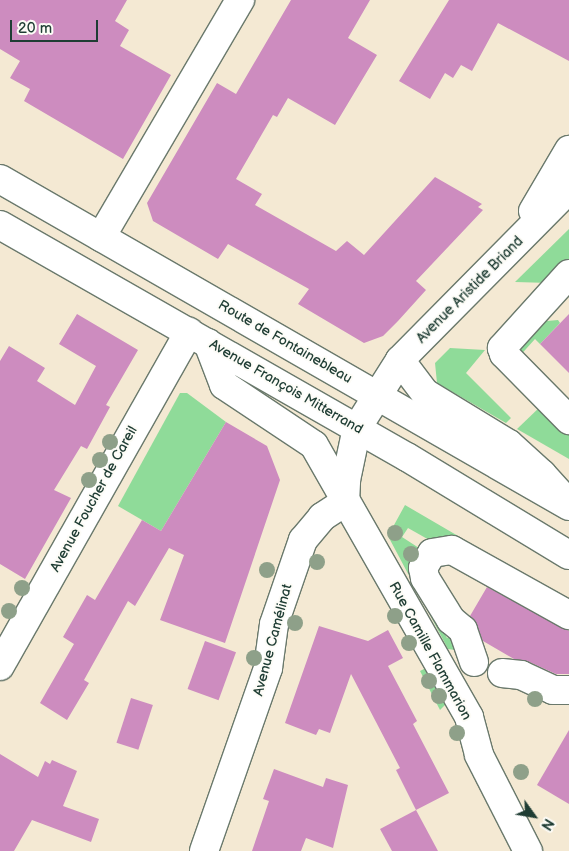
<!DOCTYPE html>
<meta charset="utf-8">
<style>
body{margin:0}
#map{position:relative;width:569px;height:851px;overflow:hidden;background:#f4e9d3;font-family:"Balsamiq Sans",sans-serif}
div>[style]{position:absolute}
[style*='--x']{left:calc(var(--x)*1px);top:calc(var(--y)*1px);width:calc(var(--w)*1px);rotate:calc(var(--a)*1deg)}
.green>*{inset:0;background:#8fdb99}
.building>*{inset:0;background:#cd8cbf;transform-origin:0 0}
.roads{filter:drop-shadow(1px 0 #6a796c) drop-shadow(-1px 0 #6a796c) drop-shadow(0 1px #6a796c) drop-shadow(0 -1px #6a796c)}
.minor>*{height:28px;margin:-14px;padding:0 14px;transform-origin:14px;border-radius:14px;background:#fff}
.major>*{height:28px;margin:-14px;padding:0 14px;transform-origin:14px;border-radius:14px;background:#fff}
.trees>*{width:16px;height:16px;margin:-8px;border-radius:50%;background:#8ea089}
span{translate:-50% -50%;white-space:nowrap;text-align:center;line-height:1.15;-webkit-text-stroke:4px #fdfcf7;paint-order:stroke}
.street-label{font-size:14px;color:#1f3d34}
.north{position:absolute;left:509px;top:791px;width:50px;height:50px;-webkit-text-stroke:4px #fdfcf7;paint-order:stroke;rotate:122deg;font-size:14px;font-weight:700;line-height:20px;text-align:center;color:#1f3d34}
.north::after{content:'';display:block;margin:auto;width:18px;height:22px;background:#1f3d34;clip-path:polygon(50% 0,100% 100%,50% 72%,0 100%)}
.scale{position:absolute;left:10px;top:20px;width:88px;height:22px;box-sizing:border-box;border:2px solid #1f3d34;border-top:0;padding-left:6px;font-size:15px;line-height:18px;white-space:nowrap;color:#1f3d34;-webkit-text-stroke:4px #fdfcf7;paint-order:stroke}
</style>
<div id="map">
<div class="green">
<i style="clip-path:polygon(569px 229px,569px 263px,550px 283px,515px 282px)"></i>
<i style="clip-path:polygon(558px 320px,560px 323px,540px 344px,535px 339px,517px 359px,517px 342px,536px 322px)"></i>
<i style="clip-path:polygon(450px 348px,485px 350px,466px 373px,511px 418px,506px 423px,437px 383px,435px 363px)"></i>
<i style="clip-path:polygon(180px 393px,187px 393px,226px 422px,161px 531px,118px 506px)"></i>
<i style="clip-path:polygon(542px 405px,569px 432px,569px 459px,517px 429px)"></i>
<i style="clip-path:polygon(405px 505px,489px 554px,489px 558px,431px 541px,408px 528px,402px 537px,419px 548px,417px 581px,447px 638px,451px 636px,458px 648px,455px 650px,448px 649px,388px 536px)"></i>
<i style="clip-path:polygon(426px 668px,449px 701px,440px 710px,420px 671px)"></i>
</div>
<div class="building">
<i style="clip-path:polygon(0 0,127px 0,115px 21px,129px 30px,120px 46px,171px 75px,123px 159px,24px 101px,30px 89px,10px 78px,20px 61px,0 49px)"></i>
<i style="clip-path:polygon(291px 0,370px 0,348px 38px,377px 55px,335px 125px,288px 98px,277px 117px,273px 115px,236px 179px,262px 194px,255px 205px,336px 251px,347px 241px,364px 255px,435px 177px,482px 204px,478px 207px,483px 210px,416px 281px,426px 290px,398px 321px,383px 336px,364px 343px,298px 304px,309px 289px,228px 244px,218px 259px,153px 221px,147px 203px,217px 83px,236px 94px)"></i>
<i style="clip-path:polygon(449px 0,569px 0,569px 61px,498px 23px,472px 71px,461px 65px,453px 78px,445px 73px,430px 99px,399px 81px)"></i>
<i style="clip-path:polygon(77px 314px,138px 350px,106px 405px,110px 407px,87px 449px,81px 446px,54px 490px,71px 498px,25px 579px,0 564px,0 361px,9px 346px,45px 368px,37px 381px,75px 405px,96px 366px,59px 344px)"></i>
<i style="clip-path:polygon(569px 314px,569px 373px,540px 344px)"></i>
<i style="clip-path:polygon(226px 422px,267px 446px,280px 480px,225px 643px,160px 620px,184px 555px,169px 548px,135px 606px,128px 601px,84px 680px,89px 683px,67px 720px,40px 703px,74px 644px,63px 637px,87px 595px,95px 600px,142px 520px,161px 531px)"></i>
<i style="clip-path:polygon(487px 587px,569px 631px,569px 674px,556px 674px,527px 661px,514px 659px,483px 641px,470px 616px)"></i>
<i style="clip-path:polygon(319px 626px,368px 641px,388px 630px,403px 658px,388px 666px,417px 721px,413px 724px,449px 793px,416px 810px,396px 770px,400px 768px,351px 674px,330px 733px,319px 729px,316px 735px,285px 723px)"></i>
<i style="left:205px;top:641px;width:33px;height:51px;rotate:20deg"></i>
<i style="left:131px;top:698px;width:23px;height:47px;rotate:18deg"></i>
<i style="clip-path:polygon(569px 730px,569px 804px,537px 785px)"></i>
<i style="clip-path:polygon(0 754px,38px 777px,45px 761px,50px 764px,52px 760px,77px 771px,63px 806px,99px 819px,91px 842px,32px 820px,14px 851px,0 851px)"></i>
<i style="clip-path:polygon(274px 769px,323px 787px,326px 778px,348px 785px,333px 848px,306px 838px,301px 851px,252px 851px,269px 801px,263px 799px)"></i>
<i style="clip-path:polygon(416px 810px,438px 851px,392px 851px,380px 829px)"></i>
</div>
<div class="roads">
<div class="minor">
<i style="--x:533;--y:211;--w:71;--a:-59.5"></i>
<i style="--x:101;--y:237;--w:275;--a:-59.6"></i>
<i style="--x:569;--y:274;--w:100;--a:132.2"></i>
<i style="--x:502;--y:348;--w:6;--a:72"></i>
<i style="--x:504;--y:354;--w:93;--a:45.4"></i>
<i style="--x:208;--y:343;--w:45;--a:69.1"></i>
<i style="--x:224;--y:385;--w:108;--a:33.7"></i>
<i style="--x:314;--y:445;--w:313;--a:60.3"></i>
<i style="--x:469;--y:717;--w:39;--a:75"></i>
<i style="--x:479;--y:755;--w:108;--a:63"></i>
<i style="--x:400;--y:360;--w:41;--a:52.9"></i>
<i style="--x:425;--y:393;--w:98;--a:31.3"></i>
<i style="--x:509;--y:444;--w:45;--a:42.3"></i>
<i style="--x:542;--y:474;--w:39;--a:48"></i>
<i style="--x:345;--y:502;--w:22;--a:-87"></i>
<i style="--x:346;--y:480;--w:53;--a:-78.1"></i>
<i style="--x:357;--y:428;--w:80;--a:-57.7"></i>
<i style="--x:400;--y:360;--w:240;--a:-45.3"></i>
<i style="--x:474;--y:662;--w:34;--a:-109"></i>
<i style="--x:463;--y:630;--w:16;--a:-140"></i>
<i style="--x:451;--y:620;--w:49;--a:-121.8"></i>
<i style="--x:425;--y:578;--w:10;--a:-101"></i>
<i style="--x:423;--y:568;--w:17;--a:-59"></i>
<i style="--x:432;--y:553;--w:20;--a:-9"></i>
<i style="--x:452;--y:550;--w:134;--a:29.1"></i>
<i style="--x:0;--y:666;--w:384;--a:-60.5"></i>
<i style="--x:502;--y:673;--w:19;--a:6"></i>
<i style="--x:521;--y:675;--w:35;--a:25"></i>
<i style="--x:553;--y:690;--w:16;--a:0"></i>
<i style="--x:204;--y:851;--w:194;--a:-70.7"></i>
<i style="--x:268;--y:668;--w:44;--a:-82.2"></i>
<i style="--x:274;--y:624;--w:89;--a:-71"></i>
<i style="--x:303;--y:540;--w:30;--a:-50"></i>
<i style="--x:322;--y:517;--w:27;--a:-33"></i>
</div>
<div class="major">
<i style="--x:0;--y:179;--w:656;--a:29.89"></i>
<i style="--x:0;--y:225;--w:468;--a:29.7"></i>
<i style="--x:407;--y:457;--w:189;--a:31.2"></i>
</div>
</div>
<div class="trees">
<i style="left:110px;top:442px"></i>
<i style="left:100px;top:460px"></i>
<i style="left:89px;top:480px"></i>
<i style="left:395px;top:533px"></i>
<i style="left:411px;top:554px"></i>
<i style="left:317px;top:562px"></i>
<i style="left:267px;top:570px"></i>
<i style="left:22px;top:588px"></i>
<i style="left:9px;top:611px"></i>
<i style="left:395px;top:616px"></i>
<i style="left:295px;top:623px"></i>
<i style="left:409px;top:643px"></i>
<i style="left:254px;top:658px"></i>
<i style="left:429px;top:681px"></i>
<i style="left:439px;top:696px"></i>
<i style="left:535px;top:699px"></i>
<i style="left:457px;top:733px"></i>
<i style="left:521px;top:772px"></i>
</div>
<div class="street-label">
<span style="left:470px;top:290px;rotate:-45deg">Avenue Aristide Briand</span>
<span style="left:285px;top:342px;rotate:30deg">Route de Fontainebleau</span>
<span style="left:286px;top:387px;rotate:30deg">Avenue François Mitterrand</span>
<span style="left:94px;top:499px;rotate:-61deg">Avenue Foucher de Careil</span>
<span style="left:273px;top:640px;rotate:-75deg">Avenue Camélinat</span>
<span style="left:430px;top:651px;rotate:61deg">Rue Camille Flammarion</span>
</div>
<div class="north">N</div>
<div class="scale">20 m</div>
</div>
